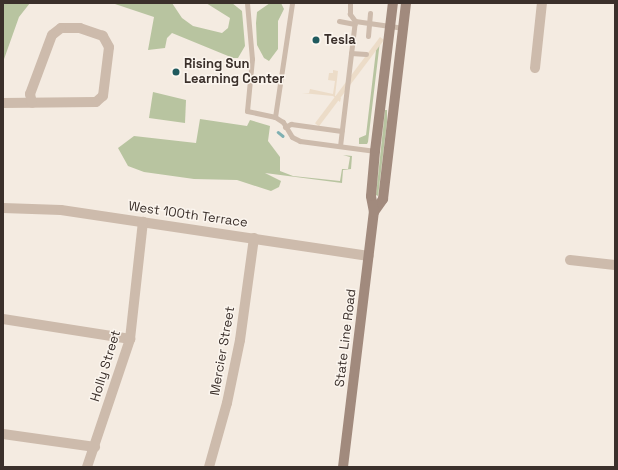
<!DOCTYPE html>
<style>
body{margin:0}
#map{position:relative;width:618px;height:470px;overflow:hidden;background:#f4ebe1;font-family:"Space Grotesk",sans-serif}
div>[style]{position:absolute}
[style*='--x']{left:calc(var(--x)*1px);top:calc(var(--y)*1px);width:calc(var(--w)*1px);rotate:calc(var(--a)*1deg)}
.green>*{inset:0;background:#b8c4a0}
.plaza>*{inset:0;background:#ecdcc8;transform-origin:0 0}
.stream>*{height:2.5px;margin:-1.25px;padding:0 1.25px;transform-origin:1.25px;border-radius:1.25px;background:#7fb0b2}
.service>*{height:5px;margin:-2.5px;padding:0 2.5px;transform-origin:2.5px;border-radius:2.5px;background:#cdbbac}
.minor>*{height:10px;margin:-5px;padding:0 5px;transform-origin:5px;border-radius:5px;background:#cdbbac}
.secondary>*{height:10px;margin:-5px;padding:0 5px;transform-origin:5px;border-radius:5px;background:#a18a7d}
.dots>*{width:11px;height:11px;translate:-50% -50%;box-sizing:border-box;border:2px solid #fbf5ee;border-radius:50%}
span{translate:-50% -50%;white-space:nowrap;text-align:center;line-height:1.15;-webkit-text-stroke:3px #fbf5ee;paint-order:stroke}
.poi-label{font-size:13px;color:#3b302b;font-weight:700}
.left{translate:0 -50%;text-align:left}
.street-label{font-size:13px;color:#3b302b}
.frame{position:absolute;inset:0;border:4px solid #3b302b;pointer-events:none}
</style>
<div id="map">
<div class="green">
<i style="clip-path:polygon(3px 3px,30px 3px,19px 17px,3px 62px)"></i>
<i style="clip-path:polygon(112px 3px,172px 3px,182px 18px,193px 26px,222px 33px,228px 28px,230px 18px,206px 3px,232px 3px,242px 11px,245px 46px,238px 58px,233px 58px,172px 33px,167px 38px,165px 48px,148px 50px,154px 17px)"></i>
<i style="clip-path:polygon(270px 3px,281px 3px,284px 9px,278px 21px,278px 49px,269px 61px,264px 58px,257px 45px,256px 23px,257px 12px)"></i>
<i style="clip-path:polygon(380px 41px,368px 142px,367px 144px,359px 144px,359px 138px,366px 135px,377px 42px)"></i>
<i style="clip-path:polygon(153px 92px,186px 100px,185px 123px,149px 118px)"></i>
<i style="clip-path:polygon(385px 110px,387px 110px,387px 122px,378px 196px,376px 195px)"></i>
<i style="clip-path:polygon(200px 119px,247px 126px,250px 120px,270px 126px,268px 141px,280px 157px,280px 171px,293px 176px,340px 181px,342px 169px,348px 169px,350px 157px,343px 155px,352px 156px,351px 169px,343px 170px,342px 183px,265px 173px,281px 181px,279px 187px,271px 191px,237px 180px,194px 179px,144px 172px,128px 166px,118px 148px,134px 136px,196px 143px)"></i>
</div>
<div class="plaza">
<i style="left:380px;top:37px;width:5px;height:108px;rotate:37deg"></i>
<i style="clip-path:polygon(333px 70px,338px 71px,335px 96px,341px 98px,340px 102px,333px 96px,302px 93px,309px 93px,310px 89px,333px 94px,335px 81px,328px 80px,329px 73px,333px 73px)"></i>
</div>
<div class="stream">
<i style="--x:278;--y:132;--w:6;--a:39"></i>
</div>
<div class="service">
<i style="--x:247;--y:3;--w:56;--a:84.9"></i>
<i style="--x:252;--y:59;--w:52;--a:95.5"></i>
<i style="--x:247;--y:111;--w:29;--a:12"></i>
<i style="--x:275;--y:117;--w:9;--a:32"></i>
<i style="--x:283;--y:122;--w:17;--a:59"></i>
<i style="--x:292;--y:137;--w:9;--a:27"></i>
<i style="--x:300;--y:141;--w:76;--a:7.6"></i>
<i style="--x:339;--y:21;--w:16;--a:11"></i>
<i style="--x:355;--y:21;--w:49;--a:8.3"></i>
<i style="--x:368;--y:36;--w:23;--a:-85"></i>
<i style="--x:351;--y:53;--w:15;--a:4"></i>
<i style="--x:275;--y:117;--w:115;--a:-81.5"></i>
<i style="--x:285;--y:127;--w:7;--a:-27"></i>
<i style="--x:291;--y:124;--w:51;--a:7.8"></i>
<i style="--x:340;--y:146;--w:126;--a:-83.2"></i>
<i style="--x:355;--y:21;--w:9;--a:-126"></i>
<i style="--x:350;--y:14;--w:11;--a:-90"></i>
</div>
<div class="minor">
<i style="--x:535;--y:68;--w:65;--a:-83.9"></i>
<i style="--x:3;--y:103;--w:93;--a:-0.6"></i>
<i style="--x:96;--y:102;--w:9;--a:-41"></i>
<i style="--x:103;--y:96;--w:49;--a:-83"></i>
<i style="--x:109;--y:47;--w:13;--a:-119"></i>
<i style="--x:103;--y:36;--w:24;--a:-161"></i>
<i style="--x:80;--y:28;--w:19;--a:180"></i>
<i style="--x:61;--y:28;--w:11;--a:142"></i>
<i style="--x:52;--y:35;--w:63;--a:110.4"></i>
<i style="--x:30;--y:94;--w:9;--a:77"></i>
<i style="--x:3;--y:208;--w:58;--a:2"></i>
<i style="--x:61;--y:210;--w:311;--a:8.5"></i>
<i style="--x:570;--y:260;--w:45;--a:6.3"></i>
<i style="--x:3;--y:319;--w:129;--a:8.9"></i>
<i style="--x:3;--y:434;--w:93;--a:8"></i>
<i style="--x:87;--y:467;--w:135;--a:-71.4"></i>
<i style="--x:130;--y:339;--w:118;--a:-83.7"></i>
<i style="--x:209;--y:467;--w:66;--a:-74.3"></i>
<i style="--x:227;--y:403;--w:64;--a:-78.3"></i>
<i style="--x:240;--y:340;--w:103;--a:-82.2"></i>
</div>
<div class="secondary">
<i style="--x:374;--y:212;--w:16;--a:-55"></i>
<i style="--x:383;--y:199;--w:197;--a:-83.3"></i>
<i style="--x:343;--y:467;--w:257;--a:-83.1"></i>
<i style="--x:374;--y:212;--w:16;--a:-101"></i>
<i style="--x:371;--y:196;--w:45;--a:-84.9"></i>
<i style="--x:375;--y:151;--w:149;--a:-83.1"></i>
</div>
<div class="dots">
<i style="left:316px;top:40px;background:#1f5a5e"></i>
<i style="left:176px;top:72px;background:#1f5a5e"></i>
</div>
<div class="poi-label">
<span class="left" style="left:324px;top:40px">Tesla</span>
<span class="left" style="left:184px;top:72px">Rising Sun<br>Learning Center</span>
</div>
<div class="street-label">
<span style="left:188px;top:215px;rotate:8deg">West 100th Terrace</span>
<span style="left:346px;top:338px;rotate:-83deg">State Line Road</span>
<span style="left:223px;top:351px;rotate:-80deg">Mercier Street</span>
<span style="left:106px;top:366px;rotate:-73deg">Holly Street</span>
</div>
<div class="frame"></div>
</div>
